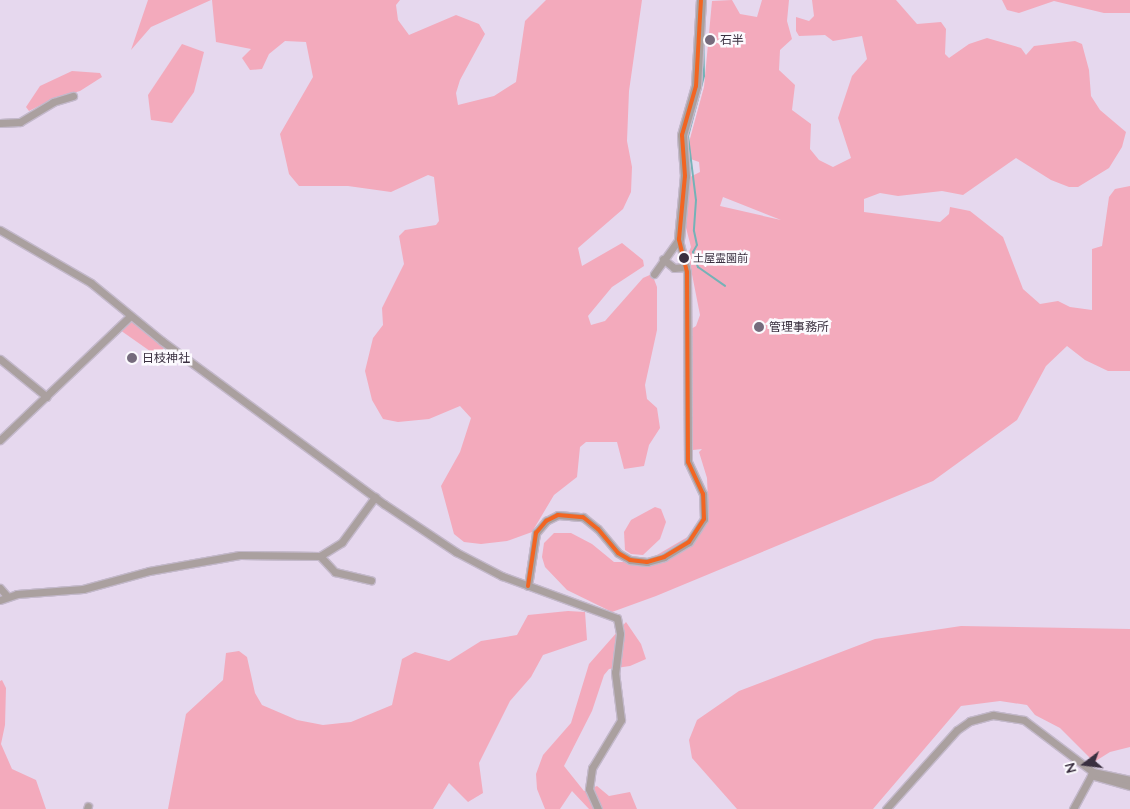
<!DOCTYPE html>
<meta charset="utf-8">
<style>
body{margin:0}
#map{position:relative;width:1130px;height:809px;overflow:hidden;background:#e6d8ee;font-family:Quicksand,"Noto Sans JP",sans-serif}
div>[style]{position:absolute}
[style*='--x']{left:calc(var(--x)*1px);top:calc(var(--y)*1px);width:calc(var(--w)*1px);rotate:calc(var(--a)*1deg)}
.green>*{inset:0;background:#f3aabc}
.stream>*{height:2px;margin:-1px;padding:0 1px;transform-origin:1px;border-radius:1px;background:#74b2b7}
.roads{filter:drop-shadow(1px 0 #c3b8ca) drop-shadow(-1px 0 #c3b8ca) drop-shadow(0 1px #c3b8ca) drop-shadow(0 -1px #c3b8ca)}
.minor>*{height:7px;margin:-3.5px;padding:0 3.5px;transform-origin:3.5px;border-radius:3.5px;background:#aaa09f}
.tertiary>*{height:9px;margin:-4.5px;padding:0 4.5px;transform-origin:4.5px;border-radius:4.5px;background:#aaa09f}
.bus-1>*{height:4px;margin:-2px;padding:0 2px;transform-origin:2px;border-radius:2px;background:#f26522}
.dots>*{width:14px;height:14px;translate:-50% -50%;box-sizing:border-box;border:2px solid #fcfafe;border-radius:50%}
span{translate:-50% -50%;white-space:nowrap;text-align:center;line-height:1.15;-webkit-text-stroke:5px #fcfafe;paint-order:stroke}
.bus-label{font-size:11px;color:#3a3040}
.left{translate:0 -50%;text-align:left}
.poi-label{font-size:12px;color:#3a3040}
.north{position:absolute;left:1060px;top:739px;width:50px;height:50px;-webkit-text-stroke:4px #fcfafe;paint-order:stroke;rotate:255deg;font-size:14px;font-weight:700;line-height:20px;text-align:center;color:#3a3040}
.north::after{content:'';display:block;margin:auto;width:18px;height:22px;background:#3a3040;clip-path:polygon(50% 0,100% 100%,50% 72%,0 100%)}
</style>
<div id="map">
<div class="green">
<i style="clip-path:polygon(148px 0,211px 0,151px 27px,131px 50px)"></i>
<i style="clip-path:polygon(212px 0,400px 0,396px 5px,398px 20px,409px 35px,456px 15px,479px 24px,485px 34px,460px 80px,456px 93px,458px 105px,494px 96px,516px 82px,525px 21px,546px 0,642px 0,629px 91px,627px 141px,632px 167px,631px 192px,623px 209px,578px 248px,582px 266px,622px 243px,643px 260px,644px 266px,612px 287px,588px 316px,591px 325px,605px 321px,643px 278px,652px 274px,657px 287px,657px 330px,645px 385px,647px 399px,657px 408px,660px 428px,649px 445px,644px 466px,624px 469px,617px 442px,586px 442px,580px 447px,577px 477px,554px 495px,532px 532px,507px 541px,481px 544px,464px 542px,454px 534px,441px 486px,460px 452px,471px 418px,460px 406px,429px 419px,398px 422px,383px 419px,372px 400px,365px 371px,373px 338px,383px 325px,382px 308px,404px 264px,399px 236px,405px 230px,436px 225px,439px 221px,434px 177px,428px 175px,391px 192px,348px 186px,299px 186px,289px 174px,280px 134px,313px 77px,306px 42px,285px 41px,269px 54px,262px 69px,250px 70px,242px 58px,251px 49px,216px 42px)"></i>
<i style="clip-path:polygon(evenodd,732px 0,740px 14px,757px 17px,762px 0,789px 0,787px 21px,792px 39px,780px 50px,779px 70px,795px 85px,792px 110px,811px 124px,810px 149px,819px 160px,833px 167px,851px 158px,838px 118px,852px 76px,867px 59px,862px 36px,833px 41px,825px 35px,799px 36px,796px 31px,796px 17px,809px 21px,814px 16px,812px 0,896px 0,917px 24px,941px 22px,946px 29px,945px 54px,949px 58px,969px 44px,987px 38px,1021px 48px,1026px 55px,1034px 46px,1075px 41px,1082px 44px,1089px 70px,1091px 96px,1100px 110px,1126px 132px,1122px 147px,1109px 168px,1078px 187px,1069px 187px,1051px 180px,1016px 158px,963px 195px,942px 191px,898px 196px,880px 193px,864px 199px,864px 212px,940px 222px,949px 214px,950px 207px,970px 211px,1003px 237px,1023px 289px,1040px 304px,1058px 301px,1070px 307px,1092px 310px,1092px 249px,1102px 246px,1109px 197px,1115px 189px,1130px 186px,1130px 371px,1108px 371px,1085px 360px,1067px 346px,1046px 366px,1017px 420px,933px 481px,656px 596px,612px 612px,567px 590px,545px 567px,542px 557px,544px 543px,554px 533px,571px 533px,592px 544px,614px 562px,645px 562px,701px 529px,708px 502px,707px 478px,699px 452px,702px 449px,693px 450px,691px 329px,696px 326px,700px 315px,688px 254px,691px 247px,685px 224px,684px 180px,700px 172px,699px 162px,685px 157px,704px 87px,712px 1px,732px 0,723px 197px,781px 220px,720px 206px,723px 197px)"></i>
<i style="clip-path:polygon(1002px 0,1130px 0,1130px 13px,1104px 13px,1054px 1px,1019px 13px,1007px 10px)"></i>
<i style="clip-path:polygon(182px 44px,204px 52px,194px 92px,172px 123px,151px 120px,148px 95px)"></i>
<i style="clip-path:polygon(72px 71px,100px 73px,102px 77px,80px 91px,53px 99px,29px 111px,26px 107px,40px 86px)"></i>
<i style="clip-path:polygon(132px 321px,165px 347px,157px 356px,120px 330px,126px 322px)"></i>
<i style="clip-path:polygon(655px 507px,661px 509px,666px 522px,660px 539px,643px 555px,631px 554px,625px 550px,624px 532px,631px 520px)"></i>
<i style="clip-path:polygon(568px 611px,585px 612px,587px 640px,543px 655px,531px 677px,510px 701px,479px 763px,483px 793px,468px 802px,449px 783px,433px 809px,168px 809px,186px 714px,223px 680px,226px 653px,239px 651px,247px 657px,255px 693px,262px 705px,297px 720px,323px 725px,351px 722px,392px 705px,402px 659px,415px 652px,449px 661px,481px 641px,517px 635px,528px 615px)"></i>
<i style="clip-path:polygon(626px 622px,641px 644px,646px 659px,630px 666px,609px 669px,604px 675px,592px 711px,564px 766px,584px 791px,597px 786px,609px 796px,630px 792px,637px 809px,589px 809px,572px 791px,560px 809px,545px 809px,537px 789px,536px 774px,543px 755px,571px 723px,589px 664px)"></i>
<i style="clip-path:polygon(961px 626px,1130px 629px,1130px 747px,1110px 752px,1094px 762px,1060px 728px,1035px 715px,1027px 705px,1000px 701px,961px 706px,873px 809px,737px 809px,692px 758px,689px 740px,697px 720px,739px 691px,875px 639px)"></i>
<i style="clip-path:polygon(2px 680px,6px 688px,5px 725px,1px 744px,12px 769px,36px 780px,46px 809px,0 809px,0 681px)"></i>
</div>
<div class="stream">
<i style="--x:703;--y:28;--w:48;--a:88.8"></i>
<i style="--x:704;--y:76;--w:62;--a:104.9"></i>
<i style="--x:688;--y:136;--w:64;--a:82.9"></i>
<i style="--x:696;--y:200;--w:31;--a:94"></i>
<i style="--x:694;--y:231;--w:14;--a:78"></i>
<i style="--x:697;--y:245;--w:8;--a:120"></i>
<i style="--x:693;--y:252;--w:16;--a:72"></i>
<i style="--x:698;--y:267;--w:33;--a:35"></i>
</div>
<div class="roads">
<div class="minor">
<i style="--x:0;--y:123;--w:20;--a:-3"></i>
<i style="--x:20;--y:122;--w:39;--a:-31"></i>
<i style="--x:53;--y:102;--w:21;--a:-17"></i>
<i style="--x:0;--y:230;--w:105;--a:30.2"></i>
<i style="--x:91;--y:283;--w:92;--a:39.2"></i>
<i style="--x:162;--y:341;--w:275;--a:36.3"></i>
<i style="--x:384;--y:504;--w:87;--a:33.7"></i>
<i style="--x:456;--y:552;--w:52;--a:27.6"></i>
<i style="--x:502;--y:576;--w:122;--a:20.1"></i>
<i style="--x:617;--y:618;--w:16;--a:79"></i>
<i style="--x:620;--y:634;--w:38;--a:97"></i>
<i style="--x:615;--y:672;--w:48;--a:82.9"></i>
<i style="--x:621;--y:720;--w:56;--a:121.1"></i>
<i style="--x:592;--y:768;--w:21;--a:98"></i>
<i style="--x:589;--y:789;--w:22;--a:66"></i>
<i style="--x:663;--y:259;--w:14;--a:39"></i>
<i style="--x:674;--y:268;--w:12;--a:-5"></i>
<i style="--x:0;--y:359;--w:60;--a:39"></i>
<i style="--x:0;--y:440;--w:180;--a:-43.6"></i>
<i style="--x:320;--y:556;--w:22;--a:47"></i>
<i style="--x:335;--y:572;--w:37;--a:13"></i>
<i style="--x:528;--y:586;--w:54;--a:-81.4"></i>
<i style="--x:536;--y:533;--w:16;--a:-50"></i>
<i style="--x:546;--y:521;--w:13;--a:-27"></i>
<i style="--x:558;--y:515;--w:25;--a:5"></i>
<i style="--x:583;--y:517;--w:19;--a:39"></i>
<i style="--x:598;--y:529;--w:31;--a:50"></i>
<i style="--x:618;--y:553;--w:14;--a:30"></i>
<i style="--x:630;--y:560;--w:17;--a:7"></i>
<i style="--x:647;--y:562;--w:18;--a:-16"></i>
<i style="--x:664;--y:557;--w:29;--a:-31"></i>
<i style="--x:689;--y:542;--w:27;--a:-57"></i>
<i style="--x:704;--y:519;--w:25;--a:-92"></i>
<i style="--x:703;--y:494;--w:35;--a:-115"></i>
<i style="--x:688;--y:462;--w:190;--a:-90.3"></i>
<i style="--x:687;--y:272;--w:34;--a:-104"></i>
<i style="--x:679;--y:239;--w:43;--a:125.5"></i>
<i style="--x:0;--y:588;--w:11;--a:49"></i>
<i style="--x:0;--y:600;--w:18;--a:-19"></i>
<i style="--x:17;--y:594;--w:66;--a:-4.3"></i>
<i style="--x:83;--y:589;--w:68;--a:-15.3"></i>
<i style="--x:149;--y:571;--w:92;--a:-10"></i>
<i style="--x:240;--y:555;--w:80;--a:0.7"></i>
<i style="--x:320;--y:556;--w:26;--a:-32"></i>
<i style="--x:342;--y:542;--w:56;--a:-53.7"></i>
<i style="--x:1091;--y:775;--w:41;--a:15.8"></i>
<i style="--x:87;--y:809;--w:3;--a:-72"></i>
<i style="--x:886;--y:809;--w:106;--a:-48.1"></i>
<i style="--x:957;--y:730;--w:16;--a:-35"></i>
<i style="--x:970;--y:721;--w:24;--a:-15"></i>
<i style="--x:993;--y:715;--w:31;--a:9"></i>
<i style="--x:1024;--y:720;--w:86;--a:37"></i>
<i style="--x:1093;--y:772;--w:38;--a:12"></i>
<i style="--x:1073;--y:809;--w:42;--a:-61.6"></i>
</div>
<div class="tertiary">
<i style="--x:679;--y:239;--w:63;--a:-84.6"></i>
<i style="--x:685;--y:176;--w:41;--a:-94.2"></i>
<i style="--x:682;--y:135;--w:51;--a:-74.1"></i>
<i style="--x:696;--y:86;--w:86;--a:-86.7"></i>
</div>
</div>
<div class="bus-1">
<i style="--x:528;--y:586;--w:54;--a:-81.4"></i>
<i style="--x:536;--y:533;--w:16;--a:-50"></i>
<i style="--x:546;--y:521;--w:13;--a:-27"></i>
<i style="--x:558;--y:515;--w:25;--a:5"></i>
<i style="--x:583;--y:517;--w:19;--a:39"></i>
<i style="--x:598;--y:529;--w:31;--a:50"></i>
<i style="--x:618;--y:553;--w:14;--a:30"></i>
<i style="--x:630;--y:560;--w:17;--a:7"></i>
<i style="--x:647;--y:562;--w:18;--a:-16"></i>
<i style="--x:664;--y:557;--w:29;--a:-31"></i>
<i style="--x:689;--y:542;--w:27;--a:-57"></i>
<i style="--x:704;--y:519;--w:25;--a:-92"></i>
<i style="--x:703;--y:494;--w:35;--a:-115"></i>
<i style="--x:688;--y:462;--w:190;--a:-90.3"></i>
<i style="--x:687;--y:272;--w:34;--a:-104"></i>
<i style="--x:679;--y:239;--w:63;--a:-84.6"></i>
<i style="--x:685;--y:176;--w:41;--a:-94.2"></i>
<i style="--x:682;--y:135;--w:51;--a:-74.1"></i>
<i style="--x:696;--y:86;--w:86;--a:-86.7"></i>
</div>
<div class="dots">
<i style="left:710px;top:40px;background:#766b7d"></i>
<i style="left:684px;top:258px;background:#3a3040"></i>
<i style="left:759px;top:327px;background:#766b7d"></i>
<i style="left:132px;top:358px;background:#766b7d"></i>
</div>
<div class="bus-label">
<span class="left" style="left:693px;top:258px">土屋霊園前</span>
</div>
<div class="poi-label">
<span class="left" style="left:720px;top:40px">石半</span>
<span class="left" style="left:769px;top:327px">管理事務所</span>
<span class="left" style="left:142px;top:358px">日枝神社</span>
</div>
<div class="north">N</div>
</div>
